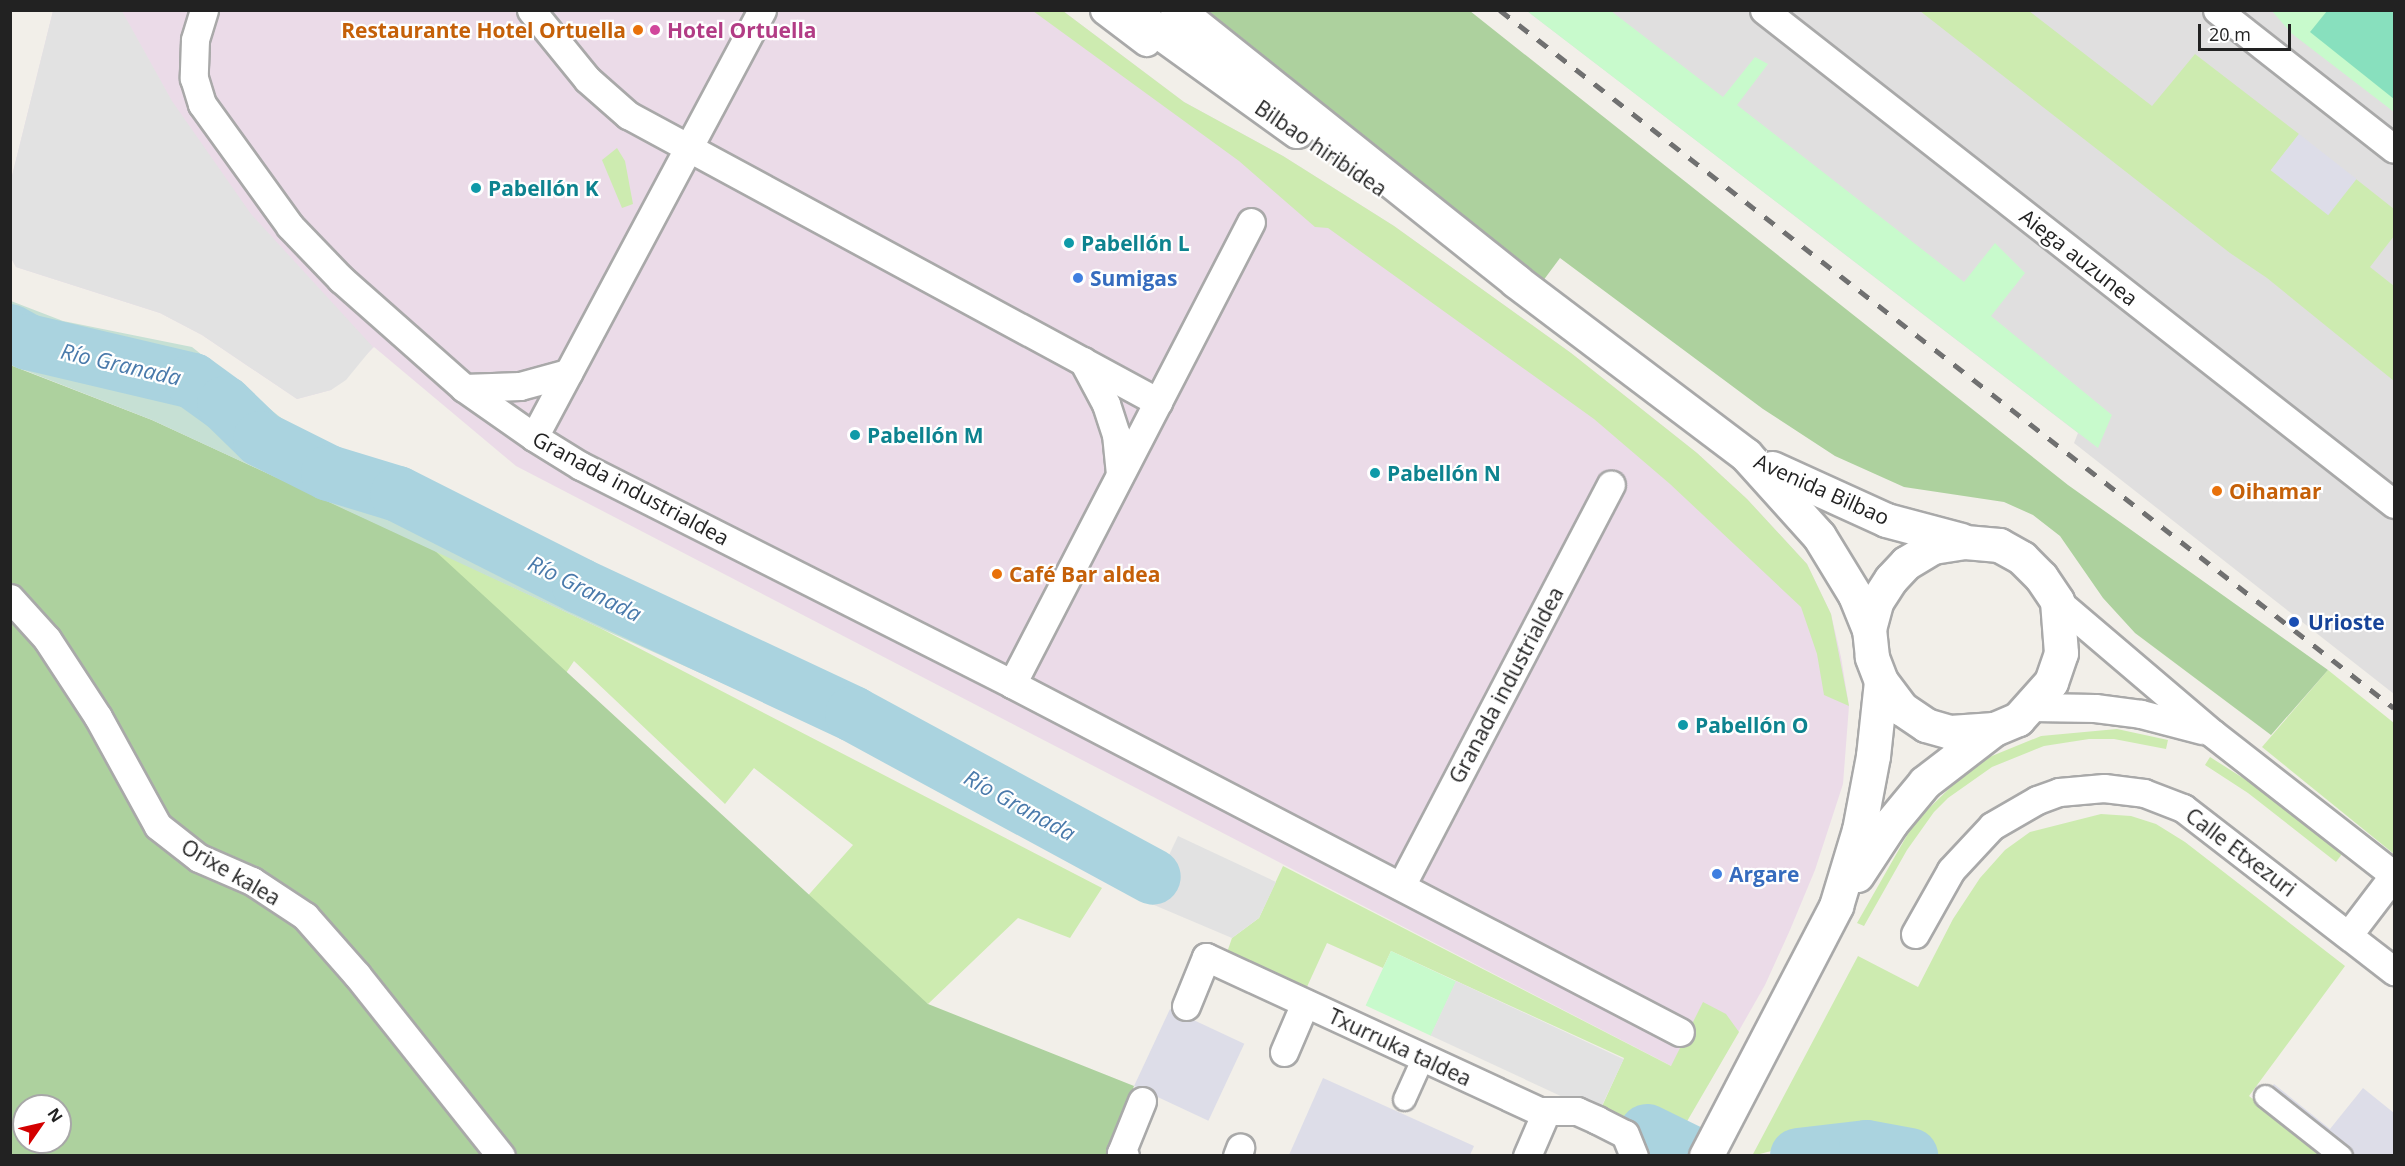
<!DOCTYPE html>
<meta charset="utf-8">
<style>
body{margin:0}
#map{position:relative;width:2405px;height:1166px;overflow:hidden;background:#f2efe9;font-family:"Open Sans",sans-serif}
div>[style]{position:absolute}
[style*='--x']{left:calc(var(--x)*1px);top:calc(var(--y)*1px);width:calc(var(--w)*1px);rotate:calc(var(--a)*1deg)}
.residential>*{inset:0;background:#e0dfdf}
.industrial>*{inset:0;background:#ebdbe8}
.grass>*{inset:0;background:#cdebb0}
.forest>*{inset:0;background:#add19e}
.wetland>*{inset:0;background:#c6e0d4}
.park>*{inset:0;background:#c8facc;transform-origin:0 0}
.pitch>*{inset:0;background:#88e0be}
.parking>*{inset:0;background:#e2e2e2;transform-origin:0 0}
.plaza>*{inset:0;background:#dddde8;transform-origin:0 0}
.river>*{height:56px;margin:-28px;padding:0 28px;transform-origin:28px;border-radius:28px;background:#aad3df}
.roads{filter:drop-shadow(2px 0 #a9a9a9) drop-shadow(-2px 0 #a9a9a9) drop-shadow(0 2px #a9a9a9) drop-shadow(0 -2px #a9a9a9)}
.pedestrian>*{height:21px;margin:-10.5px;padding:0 10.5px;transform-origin:10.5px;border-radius:10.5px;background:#fff}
.minor>*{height:27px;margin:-13.5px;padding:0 13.5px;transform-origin:13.5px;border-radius:13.5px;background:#fff}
.tertiary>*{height:33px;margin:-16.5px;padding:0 16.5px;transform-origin:16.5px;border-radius:16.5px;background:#fff}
.rail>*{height:4.5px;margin-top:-2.25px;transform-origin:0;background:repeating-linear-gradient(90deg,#707070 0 12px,transparent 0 24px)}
.dots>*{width:16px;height:16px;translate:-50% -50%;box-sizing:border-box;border:3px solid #fff;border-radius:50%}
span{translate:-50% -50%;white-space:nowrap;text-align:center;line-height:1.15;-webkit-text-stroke:4.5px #fff;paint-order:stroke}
.food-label{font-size:21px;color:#c56008;font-weight:700}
.right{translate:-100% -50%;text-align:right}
.left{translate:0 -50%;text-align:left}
.hotel-label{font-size:21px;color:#b23c85;font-weight:700}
.street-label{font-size:21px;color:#222}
.culture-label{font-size:21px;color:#0d838f;font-weight:700}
.shop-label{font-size:21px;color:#366cbe;font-weight:700}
.transit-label{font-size:21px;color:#164399;font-weight:700}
.water-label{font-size:22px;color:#4a7aab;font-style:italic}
.frame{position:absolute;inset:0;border:12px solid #222;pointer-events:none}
.north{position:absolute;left:12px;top:1094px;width:60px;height:60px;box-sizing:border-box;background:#fff;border:2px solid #a7a7a7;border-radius:50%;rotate:56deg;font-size:16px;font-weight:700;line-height:24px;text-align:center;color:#222}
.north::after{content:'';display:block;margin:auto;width:21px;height:27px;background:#d40000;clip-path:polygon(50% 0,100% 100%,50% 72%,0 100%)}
.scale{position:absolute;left:2198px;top:24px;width:93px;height:27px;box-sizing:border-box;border:3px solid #222;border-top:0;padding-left:8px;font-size:18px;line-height:21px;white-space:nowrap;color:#222;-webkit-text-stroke:4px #fff;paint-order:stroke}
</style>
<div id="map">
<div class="residential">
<i style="clip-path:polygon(1527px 11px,2394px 11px,2394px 694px,2074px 443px,2078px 433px)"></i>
</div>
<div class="industrial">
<i style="clip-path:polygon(53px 11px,1063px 11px,1184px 102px,1283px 156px,1394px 226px,1571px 353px,1697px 453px,1747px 499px,1807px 564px,1831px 614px,1841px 657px,1849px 706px,1843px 784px,1815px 870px,1790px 930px,1765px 985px,1708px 1085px,516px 466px,374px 347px,331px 390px,297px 399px,202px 335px,160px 313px,16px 267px,11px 258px,11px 180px)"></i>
</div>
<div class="grass">
<i style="clip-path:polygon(1033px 11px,1063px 11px,1184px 102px,1283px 156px,1394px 226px,1571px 353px,1697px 453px,1747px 499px,1807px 564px,1831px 614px,1849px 706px,1824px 695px,1817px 654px,1801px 607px,1670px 484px,1594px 419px,1328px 228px,1315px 227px,1239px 161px)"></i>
<i style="clip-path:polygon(1920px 11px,2029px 11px,2152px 106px,2195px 54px,2299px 134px,2271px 170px,2328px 214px,2356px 179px,2394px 209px,2394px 236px,2370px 267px,2394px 286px,2394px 381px,2267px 278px,2230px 253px)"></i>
<i style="clip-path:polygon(617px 148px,625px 161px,633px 204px,622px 208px,602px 160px)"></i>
<i style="clip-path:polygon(434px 550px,600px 628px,1102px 888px,1070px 938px,1018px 918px,928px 1004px,796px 909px,853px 845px,754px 768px,725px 804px,574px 661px,558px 685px,424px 558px)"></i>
<i style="clip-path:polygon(2328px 670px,2394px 723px,2394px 854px,2262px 747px)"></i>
<i style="clip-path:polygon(2117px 729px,2168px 740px,2166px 749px,2114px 739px,2089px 739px,2044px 746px,1992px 767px,1948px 798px,1934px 812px,1907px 850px,1864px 926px,1857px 923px,1914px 823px,1962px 776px,1987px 758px,2041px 736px)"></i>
<i style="clip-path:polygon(2210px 757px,2254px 785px,2342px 854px,2336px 862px,2248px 793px,2205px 765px)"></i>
<i style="clip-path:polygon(2101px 814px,2131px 816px,2156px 824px,2185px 842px,2345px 966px,2249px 1096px,2323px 1155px,1925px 1156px,1912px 1147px,1867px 1138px,1807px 1142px,1752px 1156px,1858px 956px,1918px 987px,1953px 919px,1980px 878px,2005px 850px,2030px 832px)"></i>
<i style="clip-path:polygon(1283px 866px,1671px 1066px,1703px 1002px,1726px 1014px,1739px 1032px,1682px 1130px,1641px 1111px,1630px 1129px,1599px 1113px,1624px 1058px,1391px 951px,1383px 968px,1327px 943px,1301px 1000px,1223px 964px,1232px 938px,1259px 918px)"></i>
</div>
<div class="forest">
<i style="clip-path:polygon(1177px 11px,1470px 11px,2068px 485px,2328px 670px,2271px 735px,2135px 633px,2103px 598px,2060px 536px,2033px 515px,2004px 502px,1904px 487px,1835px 456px,1763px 409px,1560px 258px,1534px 293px)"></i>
<i style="clip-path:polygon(evenodd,10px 365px,152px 420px,434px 550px,928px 1004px,1134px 1086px,1108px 1155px,11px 1155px,10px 365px,24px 1106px,60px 1106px,60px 1142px,24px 1142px,24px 1106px)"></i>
<i style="clip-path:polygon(1867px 1148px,1910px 1155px,1798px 1155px,1811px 1151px)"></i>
</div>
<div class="wetland">
<i style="clip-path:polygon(11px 301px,63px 321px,192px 347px,295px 429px,630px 587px,1153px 877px,600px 628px,152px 420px,11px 365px)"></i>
</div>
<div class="park">
<i style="clip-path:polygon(1527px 11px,1611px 11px,1723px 97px,1755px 57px,1768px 64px,1737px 105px,1964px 282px,1995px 243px,2025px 273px,1991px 316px,2112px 415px,2098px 448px)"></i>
<i style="clip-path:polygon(2272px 11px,2394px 11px,2394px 112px,2291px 33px)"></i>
<i style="left:1391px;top:951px;width:72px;height:60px;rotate:25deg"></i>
</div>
<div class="pitch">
<i style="clip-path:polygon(2327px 11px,2394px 11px,2394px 99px,2310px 32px)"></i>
</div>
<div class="parking">
<i style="clip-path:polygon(53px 11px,122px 11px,172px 101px,251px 214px,373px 347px,346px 380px,331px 390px,297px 399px,202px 335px,160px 313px,16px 267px,11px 258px,11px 180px)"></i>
<i style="clip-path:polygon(1178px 836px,1276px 882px,1259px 918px,1232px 938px,1147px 902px)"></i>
<i style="left:1456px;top:981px;width:185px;height:60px;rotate:25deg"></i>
</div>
<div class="plaza">
<i style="left:2299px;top:134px;width:73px;height:46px;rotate:38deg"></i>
<i style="left:1170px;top:1009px;width:82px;height:85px;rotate:25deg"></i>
<i style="clip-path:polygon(1323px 1078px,1474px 1146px,1470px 1155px,1289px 1155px)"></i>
<i style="clip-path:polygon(2274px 1084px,2330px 1129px,2363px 1088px,2394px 1113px,2394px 1155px,2323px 1155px,2258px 1104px)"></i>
</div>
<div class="river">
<i style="--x:10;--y:332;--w:21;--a:29"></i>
<i style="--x:28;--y:342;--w:170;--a:13.3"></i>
<i style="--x:193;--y:381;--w:39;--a:36"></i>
<i style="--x:225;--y:404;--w:50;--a:44.2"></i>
<i style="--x:261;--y:439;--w:76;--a:26.6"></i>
<i style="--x:329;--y:473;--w:72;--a:16.9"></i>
<i style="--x:398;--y:494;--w:204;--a:26.8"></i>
<i style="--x:580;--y:586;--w:302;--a:25.1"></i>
<i style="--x:853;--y:714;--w:341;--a:28.5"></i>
<i style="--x:1647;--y:1132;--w:55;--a:26.1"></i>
<i style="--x:1798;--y:1156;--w:69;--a:-6.6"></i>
<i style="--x:1867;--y:1148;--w:44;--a:10.5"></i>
</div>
<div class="roads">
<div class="pedestrian">
<i style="--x:2265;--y:1096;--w:97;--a:38.3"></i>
<i style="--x:1404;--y:1099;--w:46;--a:-65.7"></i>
</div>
<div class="minor">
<i style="--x:204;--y:10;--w:31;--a:107"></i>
<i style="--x:195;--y:40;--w:38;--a:92"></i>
<i style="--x:194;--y:78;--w:27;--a:73"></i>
<i style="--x:202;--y:104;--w:150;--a:54.2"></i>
<i style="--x:290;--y:226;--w:74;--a:46.1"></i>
<i style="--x:341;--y:279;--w:164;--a:41.5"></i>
<i style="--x:464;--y:388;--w:85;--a:35"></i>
<i style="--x:534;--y:437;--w:55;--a:31.7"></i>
<i style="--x:581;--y:466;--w:483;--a:26.8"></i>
<i style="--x:1012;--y:684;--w:753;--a:27.52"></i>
<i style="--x:531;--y:10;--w:89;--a:50.9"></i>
<i style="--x:587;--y:79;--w:55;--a:41.3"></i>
<i style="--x:628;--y:115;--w:603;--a:28.44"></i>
<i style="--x:1104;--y:10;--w:53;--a:37.3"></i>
<i style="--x:1764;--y:10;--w:801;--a:38.1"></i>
<i style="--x:2217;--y:10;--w:225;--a:38.1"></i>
<i style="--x:1083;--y:361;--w:49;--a:61.9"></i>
<i style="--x:1106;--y:404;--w:32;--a:72"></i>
<i style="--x:1116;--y:434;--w:40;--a:84.3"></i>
<i style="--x:464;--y:388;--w:56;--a:-2"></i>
<i style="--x:520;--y:386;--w:50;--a:-15.2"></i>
<i style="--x:534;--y:437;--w:484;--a:-61.9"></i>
<i style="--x:10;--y:598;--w:55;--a:47.9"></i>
<i style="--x:47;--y:639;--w:93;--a:56.8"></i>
<i style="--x:98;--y:717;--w:124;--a:61.2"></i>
<i style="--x:158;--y:826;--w:52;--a:38"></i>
<i style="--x:199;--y:858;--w:58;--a:23.5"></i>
<i style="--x:252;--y:881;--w:64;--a:33.4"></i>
<i style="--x:305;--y:916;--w:79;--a:48.6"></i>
<i style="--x:357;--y:975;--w:231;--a:51.5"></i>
<i style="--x:2057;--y:601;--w:204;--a:40.4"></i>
<i style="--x:2212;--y:733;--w:231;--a:38"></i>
<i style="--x:2394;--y:875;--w:74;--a:127.3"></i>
<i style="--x:1012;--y:684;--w:520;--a:-62.65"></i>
<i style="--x:2033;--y:707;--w:62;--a:0.9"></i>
<i style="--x:2095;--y:708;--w:46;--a:7.4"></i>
<i style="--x:2141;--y:714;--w:63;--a:14.7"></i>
<i style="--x:1401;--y:886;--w:453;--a:-62.4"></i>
<i style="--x:1915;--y:934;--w:73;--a:-60.6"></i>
<i style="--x:1951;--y:870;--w:60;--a:-47"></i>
<i style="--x:1992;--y:826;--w:52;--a:-30"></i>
<i style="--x:2037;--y:800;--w:23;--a:-20"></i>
<i style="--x:2059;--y:792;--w:45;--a:-5.1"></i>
<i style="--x:2104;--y:788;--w:40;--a:7.1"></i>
<i style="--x:2144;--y:793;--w:42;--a:21"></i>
<i style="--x:2183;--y:808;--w:267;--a:37.7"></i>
<i style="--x:1186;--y:1006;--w:53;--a:-67.8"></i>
<i style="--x:1206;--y:957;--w:367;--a:24.8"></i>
<i style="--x:1539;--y:1111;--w:38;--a:0"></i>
<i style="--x:1577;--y:1111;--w:22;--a:24"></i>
<i style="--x:1597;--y:1120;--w:31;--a:27"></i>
<i style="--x:1625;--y:1134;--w:24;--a:68"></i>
<i style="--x:1284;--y:1052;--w:53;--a:-66.8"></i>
<i style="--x:1125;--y:1156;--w:5;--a:-143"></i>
<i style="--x:1121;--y:1153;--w:56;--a:-68"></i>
<i style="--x:1237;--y:1156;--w:9;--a:-69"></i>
<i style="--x:1527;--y:1156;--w:48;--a:-66.6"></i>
</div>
<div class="tertiary">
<i style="--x:1129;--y:10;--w:207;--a:35.8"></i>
<i style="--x:1177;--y:10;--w:434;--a:38.6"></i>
<i style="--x:1516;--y:281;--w:288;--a:37.1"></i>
<i style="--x:1746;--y:455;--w:109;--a:48"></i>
<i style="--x:1819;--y:536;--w:69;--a:58.6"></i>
<i style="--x:1855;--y:595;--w:37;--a:68"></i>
<i style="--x:1772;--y:468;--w:125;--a:24.5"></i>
<i style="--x:1886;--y:520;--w:78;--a:14.9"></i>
<i style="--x:1857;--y:875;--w:62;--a:-56.8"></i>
<i style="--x:1891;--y:823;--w:53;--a:-50.3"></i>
<i style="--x:1925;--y:782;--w:87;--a:-37.5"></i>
<i style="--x:1706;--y:1156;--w:282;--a:-62.5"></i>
<i style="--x:1836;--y:906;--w:79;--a:-73.2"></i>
<i style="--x:1859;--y:830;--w:75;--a:-79.3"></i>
<i style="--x:1873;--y:756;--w:75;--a:-83.9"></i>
<i style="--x:1881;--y:681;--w:26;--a:-111"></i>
<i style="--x:1872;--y:657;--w:28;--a:-96"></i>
<i style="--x:1869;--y:629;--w:28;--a:-75"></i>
<i style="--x:1876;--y:602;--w:27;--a:-57"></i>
<i style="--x:1891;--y:579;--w:22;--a:-47"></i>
<i style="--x:1906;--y:563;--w:31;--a:-31"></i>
<i style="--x:1933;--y:547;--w:32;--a:-9"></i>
<i style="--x:1965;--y:542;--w:34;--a:5"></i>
<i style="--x:1999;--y:545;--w:26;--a:29"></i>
<i style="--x:2022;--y:558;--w:27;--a:45"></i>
<i style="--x:2041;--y:577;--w:29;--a:56"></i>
<i style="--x:2057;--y:601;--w:52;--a:85.6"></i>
<i style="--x:2061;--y:653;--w:31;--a:109"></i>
<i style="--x:2051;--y:682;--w:50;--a:131.7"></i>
<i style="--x:2018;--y:719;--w:26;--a:157"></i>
<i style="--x:1994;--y:729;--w:44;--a:176.1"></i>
<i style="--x:1950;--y:732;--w:25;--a:-164"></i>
<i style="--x:1926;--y:725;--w:29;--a:-146"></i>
<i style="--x:1902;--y:709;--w:35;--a:-127"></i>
</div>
</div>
<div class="rail">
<i style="--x:1500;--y:10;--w:1134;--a:37.98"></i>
</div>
<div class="dots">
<i style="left:638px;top:30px;background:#e8710a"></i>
<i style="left:655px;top:30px;background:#d1479c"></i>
<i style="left:476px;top:188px;background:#0f9aa8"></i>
<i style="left:1069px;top:243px;background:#0f9aa8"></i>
<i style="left:1078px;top:278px;background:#3f7fe0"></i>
<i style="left:855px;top:435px;background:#0f9aa8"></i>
<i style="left:1375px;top:473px;background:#0f9aa8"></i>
<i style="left:2217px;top:491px;background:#e8710a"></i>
<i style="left:997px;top:574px;background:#e8710a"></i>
<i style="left:2294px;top:622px;background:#1a4fb4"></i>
<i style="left:1683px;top:725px;background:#0f9aa8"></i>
<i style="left:1717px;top:874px;background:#3f7fe0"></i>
</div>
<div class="food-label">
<span class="right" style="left:626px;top:30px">Restaurante Hotel Ortuella</span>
<span class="left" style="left:2229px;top:491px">Oihamar</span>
<span class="left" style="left:1009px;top:574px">Café Bar aldea</span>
</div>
<div class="hotel-label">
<span class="left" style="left:667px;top:30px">Hotel Ortuella</span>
</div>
<div class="street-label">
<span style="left:1321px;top:148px;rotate:34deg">Bilbao hiribidea</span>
<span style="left:2079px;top:257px;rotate:38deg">Aiega auzunea</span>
<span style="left:631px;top:488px;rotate:28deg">Granada industrialdea</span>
<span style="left:1822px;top:489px;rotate:24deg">Avenida Bilbao</span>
<span style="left:1506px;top:685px;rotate:-62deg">Granada industrialdea</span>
<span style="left:2241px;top:852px;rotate:37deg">Calle Etxezuri</span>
<span style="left:231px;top:872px;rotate:30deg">Orixe kalea</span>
<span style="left:1400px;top:1047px;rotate:25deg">Txurruka taldea</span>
</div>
<div class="culture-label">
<span class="left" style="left:488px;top:188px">Pabellón K</span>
<span class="left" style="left:1081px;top:243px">Pabellón L</span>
<span class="left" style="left:867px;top:435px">Pabellón M</span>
<span class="left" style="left:1387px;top:473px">Pabellón N</span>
<span class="left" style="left:1695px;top:725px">Pabellón O</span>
</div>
<div class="shop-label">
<span class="left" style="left:1090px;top:278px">Sumigas</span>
<span class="left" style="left:1729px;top:874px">Argare</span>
</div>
<div class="transit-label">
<span class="left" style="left:2308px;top:622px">Urioste</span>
</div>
<div class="water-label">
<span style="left:121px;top:364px;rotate:13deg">Río Granada</span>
<span style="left:585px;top:588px;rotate:26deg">Río Granada</span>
<span style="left:1020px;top:805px;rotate:29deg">Río Granada</span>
</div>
<div class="frame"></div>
<div class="north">N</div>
<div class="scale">20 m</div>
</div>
